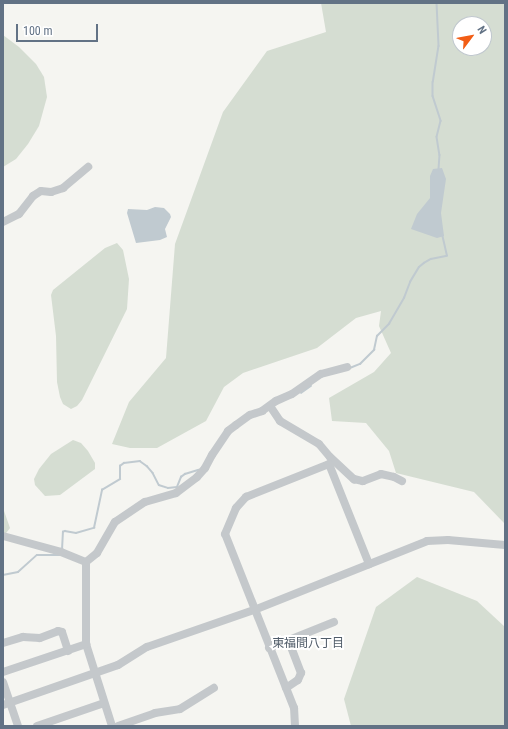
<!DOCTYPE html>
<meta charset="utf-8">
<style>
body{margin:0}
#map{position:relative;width:508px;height:729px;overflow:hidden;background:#f5f5f1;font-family:"Roboto Condensed","Noto Sans JP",sans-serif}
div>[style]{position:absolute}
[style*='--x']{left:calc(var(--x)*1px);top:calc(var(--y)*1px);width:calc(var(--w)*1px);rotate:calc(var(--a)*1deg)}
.green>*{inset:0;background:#d5ddd2}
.water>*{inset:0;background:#c0cad0}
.stream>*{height:1.5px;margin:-0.75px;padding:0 0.75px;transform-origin:0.75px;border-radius:0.75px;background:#c0cad0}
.minor>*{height:8px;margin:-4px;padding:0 4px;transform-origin:4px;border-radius:4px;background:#c4c8cb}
span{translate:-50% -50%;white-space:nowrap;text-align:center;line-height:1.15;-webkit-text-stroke:4px #fff;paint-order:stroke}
.neighbourhood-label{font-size:12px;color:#505c69}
.frame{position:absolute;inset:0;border:4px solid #627285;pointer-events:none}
.north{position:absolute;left:452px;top:16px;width:40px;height:40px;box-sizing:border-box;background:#fff;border:1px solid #c0c7ce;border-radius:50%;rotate:58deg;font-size:11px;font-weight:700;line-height:16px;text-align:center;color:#627285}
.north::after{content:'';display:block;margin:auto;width:14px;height:18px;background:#f25d15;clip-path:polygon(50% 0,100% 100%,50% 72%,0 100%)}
.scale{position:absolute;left:16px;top:24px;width:82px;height:18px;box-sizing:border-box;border:2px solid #627285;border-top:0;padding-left:5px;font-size:12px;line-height:14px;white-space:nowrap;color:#627285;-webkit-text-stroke:3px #fff;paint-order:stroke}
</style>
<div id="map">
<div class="green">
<i style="clip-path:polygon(evenodd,321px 3px,505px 3px,505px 524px,474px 492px,396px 473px,389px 451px,366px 423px,332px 421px,329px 398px,374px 372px,391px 353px,379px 326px,381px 311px,356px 318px,317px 348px,243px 373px,224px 387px,206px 421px,157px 448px,130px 448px,112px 444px,129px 402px,166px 358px,175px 244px,223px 112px,267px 51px,326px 32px,321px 3px,460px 24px,484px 24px,484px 48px,460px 48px,460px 24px)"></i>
<i style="clip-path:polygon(3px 35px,19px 47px,36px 64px,44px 77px,47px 97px,39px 126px,28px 144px,16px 159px,3px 167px)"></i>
<i style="clip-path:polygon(117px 243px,123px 250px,129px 279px,127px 309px,82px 400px,77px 406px,71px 409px,63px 404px,60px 397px,57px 382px,56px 336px,51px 295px,53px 290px,105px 248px)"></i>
<i style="clip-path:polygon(73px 440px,81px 443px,88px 451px,95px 463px,95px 469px,60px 495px,45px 496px,35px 485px,34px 479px,39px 469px,51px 454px)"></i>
<i style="clip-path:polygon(3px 508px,10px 528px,3px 537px)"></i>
<i style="clip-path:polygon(417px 577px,477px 601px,505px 627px,505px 726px,351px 726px,344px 699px,376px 607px)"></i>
</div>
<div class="water">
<i style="clip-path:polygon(442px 168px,446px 179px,441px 213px,444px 236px,437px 238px,411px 229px,417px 214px,430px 198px,430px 176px,433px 169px)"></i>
<i style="clip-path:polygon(155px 207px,164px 208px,170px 214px,171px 217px,165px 229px,167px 237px,160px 240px,136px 243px,127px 213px,128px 209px,147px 210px)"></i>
</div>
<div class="stream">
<i style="--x:437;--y:3;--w:43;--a:87.3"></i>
<i style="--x:439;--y:46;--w:36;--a:99"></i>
<i style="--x:433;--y:82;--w:14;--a:90"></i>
<i style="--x:433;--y:96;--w:26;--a:72"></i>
<i style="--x:441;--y:121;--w:16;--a:104"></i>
<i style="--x:437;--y:137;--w:18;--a:81"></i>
<i style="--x:440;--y:155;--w:15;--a:94"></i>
<i style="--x:350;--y:368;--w:11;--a:-22"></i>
<i style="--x:360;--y:364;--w:20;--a:-45"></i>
<i style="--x:374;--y:350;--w:14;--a:-78"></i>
<i style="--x:377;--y:336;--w:17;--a:-45"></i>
<i style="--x:389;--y:324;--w:30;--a:-60"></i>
<i style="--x:404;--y:298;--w:17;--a:-69"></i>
<i style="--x:410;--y:282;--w:17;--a:-59"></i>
<i style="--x:419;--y:267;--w:6;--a:-39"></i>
<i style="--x:424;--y:263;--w:8;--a:-30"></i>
<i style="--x:431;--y:259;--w:16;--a:-11"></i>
<i style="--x:447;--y:256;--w:22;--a:-103"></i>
<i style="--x:301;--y:393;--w:12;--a:-35"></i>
<i style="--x:62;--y:550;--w:18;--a:-87"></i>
<i style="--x:63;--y:532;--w:2;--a:-27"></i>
<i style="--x:65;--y:531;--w:11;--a:10"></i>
<i style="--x:76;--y:533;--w:19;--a:-16"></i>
<i style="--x:94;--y:528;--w:39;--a:-78"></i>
<i style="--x:102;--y:490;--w:21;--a:-31"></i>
<i style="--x:120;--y:479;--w:13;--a:-90"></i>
<i style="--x:120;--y:466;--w:5;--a:-37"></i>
<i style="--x:124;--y:463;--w:16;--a:-7"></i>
<i style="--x:140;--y:461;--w:9;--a:36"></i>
<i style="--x:147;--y:466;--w:9;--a:49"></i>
<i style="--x:153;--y:473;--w:13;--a:63"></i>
<i style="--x:159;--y:485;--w:9;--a:18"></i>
<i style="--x:168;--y:488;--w:9;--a:-6"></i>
<i style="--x:177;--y:487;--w:11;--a:-68"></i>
<i style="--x:181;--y:477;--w:5;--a:-37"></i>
<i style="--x:185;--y:474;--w:14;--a:-17"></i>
<i style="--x:3;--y:575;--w:15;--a:-11"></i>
<i style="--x:18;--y:572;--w:25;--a:-42"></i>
<i style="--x:37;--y:555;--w:22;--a:0"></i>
</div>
<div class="minor">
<i style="--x:3;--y:222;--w:18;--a:-27"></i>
<i style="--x:19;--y:214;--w:23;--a:-52"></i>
<i style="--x:33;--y:196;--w:9;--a:-32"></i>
<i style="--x:41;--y:191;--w:10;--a:6"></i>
<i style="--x:51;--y:192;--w:13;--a:-18"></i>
<i style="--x:63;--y:188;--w:33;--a:-40"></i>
<i style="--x:270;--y:406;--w:18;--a:56"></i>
<i style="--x:280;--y:421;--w:45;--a:30.5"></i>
<i style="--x:319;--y:444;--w:17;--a:50"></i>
<i style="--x:330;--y:457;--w:33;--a:43"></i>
<i style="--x:354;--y:479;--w:9;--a:13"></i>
<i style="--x:363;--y:481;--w:19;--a:-21"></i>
<i style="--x:381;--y:474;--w:13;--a:13"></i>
<i style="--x:394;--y:477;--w:9;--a:27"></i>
<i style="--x:3;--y:536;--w:60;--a:15.4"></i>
<i style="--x:61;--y:552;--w:27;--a:22"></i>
<i style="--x:3;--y:643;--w:21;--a:-17"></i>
<i style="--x:23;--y:637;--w:17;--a:3"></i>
<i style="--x:40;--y:638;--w:19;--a:-21"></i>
<i style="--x:58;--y:631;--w:4;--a:14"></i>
<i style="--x:62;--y:632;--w:20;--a:72"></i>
<i style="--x:269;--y:648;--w:70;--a:-21.8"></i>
<i style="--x:3;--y:672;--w:88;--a:-18.6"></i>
<i style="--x:3;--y:682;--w:46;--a:71.2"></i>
<i style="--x:286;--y:688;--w:14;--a:-34"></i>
<i style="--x:298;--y:680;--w:8;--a:-67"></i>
<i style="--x:301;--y:673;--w:34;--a:-111"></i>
<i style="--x:3;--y:705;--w:122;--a:-19.2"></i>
<i style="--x:118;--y:665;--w:34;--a:-32"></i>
<i style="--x:147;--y:647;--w:113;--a:-19.1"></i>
<i style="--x:254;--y:610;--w:186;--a:-21.7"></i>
<i style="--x:427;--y:541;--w:21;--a:-3"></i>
<i style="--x:448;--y:540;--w:57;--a:5"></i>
<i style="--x:37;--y:726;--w:71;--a:-18.9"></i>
<i style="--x:112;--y:726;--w:86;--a:-107.6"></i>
<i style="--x:86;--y:644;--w:82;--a:-90"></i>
<i style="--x:86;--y:562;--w:14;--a:-39"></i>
<i style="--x:97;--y:553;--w:36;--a:-60"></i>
<i style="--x:115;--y:522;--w:36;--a:-34"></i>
<i style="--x:145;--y:502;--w:32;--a:-16"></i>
<i style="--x:176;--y:493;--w:26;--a:-37"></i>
<i style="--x:197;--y:477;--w:12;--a:-48"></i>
<i style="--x:205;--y:468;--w:15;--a:-62"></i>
<i style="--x:212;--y:455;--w:29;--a:-56"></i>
<i style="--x:228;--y:431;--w:10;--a:-37"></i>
<i style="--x:236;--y:425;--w:17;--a:-36"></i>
<i style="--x:250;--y:415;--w:13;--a:-18"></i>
<i style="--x:262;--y:411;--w:17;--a:-36"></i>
<i style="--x:276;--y:401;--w:17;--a:-24"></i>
<i style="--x:292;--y:394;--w:35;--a:-35"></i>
<i style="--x:321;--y:374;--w:27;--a:-15"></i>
<i style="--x:118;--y:726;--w:39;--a:-19"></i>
<i style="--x:155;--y:713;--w:25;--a:-9"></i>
<i style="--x:180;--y:709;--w:40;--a:-32"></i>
<i style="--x:295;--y:726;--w:18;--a:-93"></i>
<i style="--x:294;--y:708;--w:187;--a:-111.6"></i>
<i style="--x:225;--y:534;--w:28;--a:-67"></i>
<i style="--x:236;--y:508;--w:15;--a:-48"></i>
<i style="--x:246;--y:497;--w:89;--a:-21.7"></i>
<i style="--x:329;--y:464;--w:108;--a:68.2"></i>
</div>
<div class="neighbourhood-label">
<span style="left:308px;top:644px">東福間八丁目</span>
</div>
<div class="frame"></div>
<div class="north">N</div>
<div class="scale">100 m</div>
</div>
